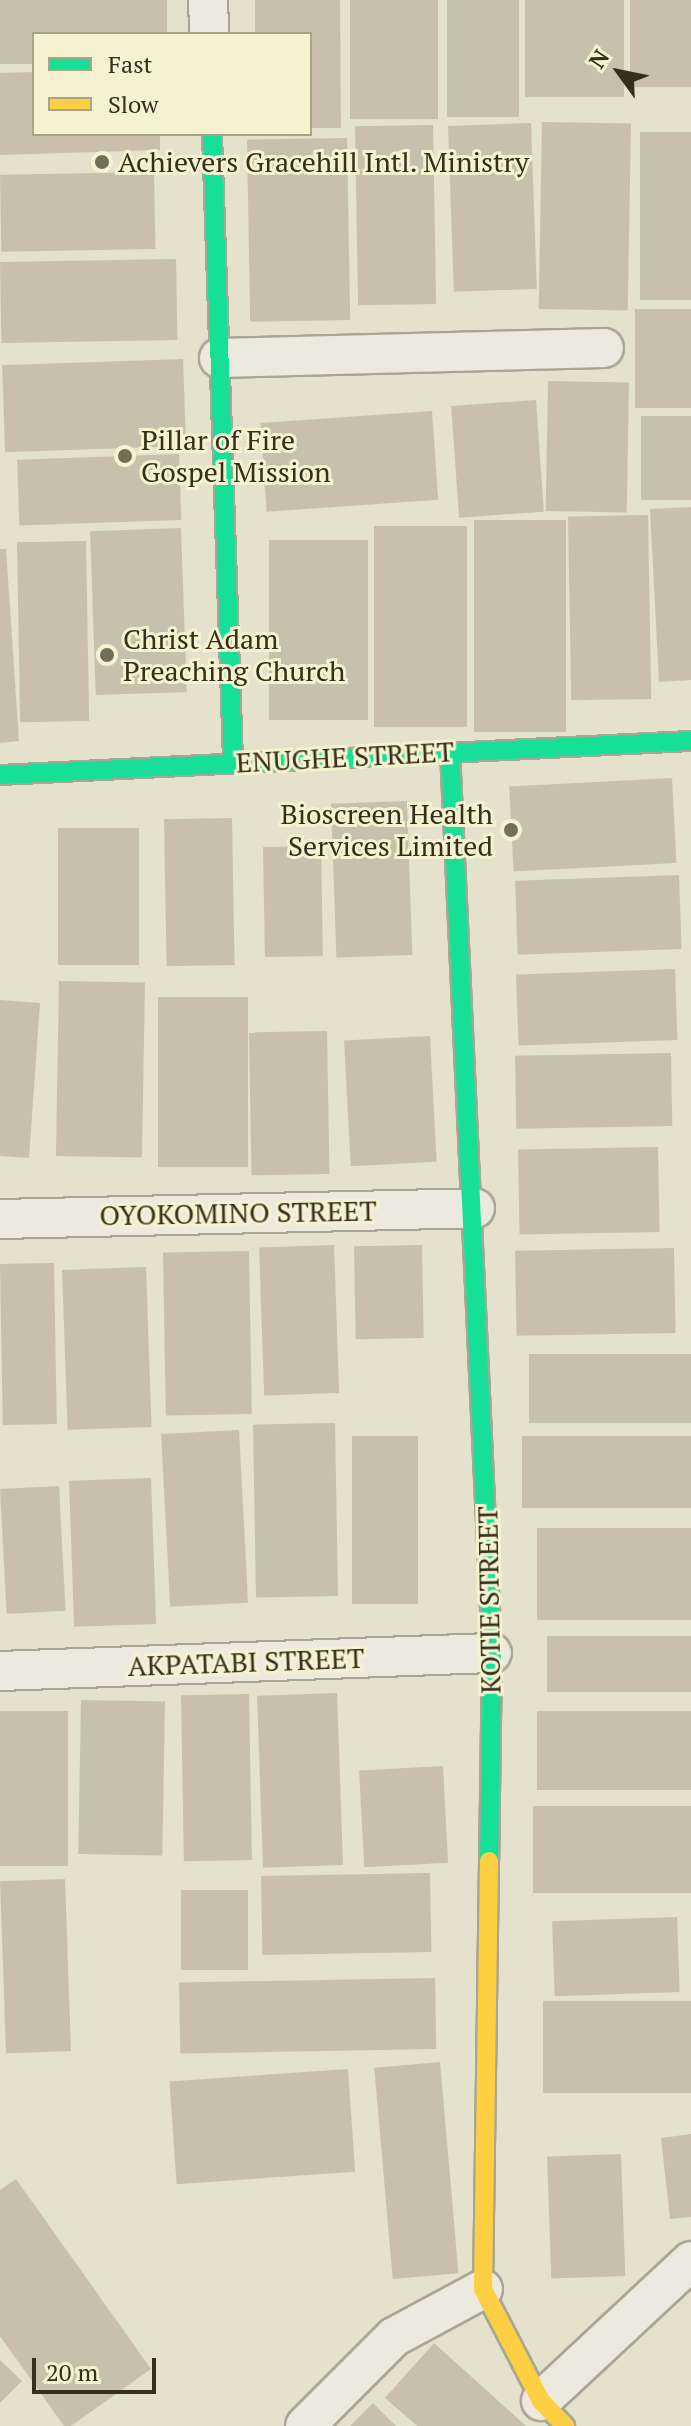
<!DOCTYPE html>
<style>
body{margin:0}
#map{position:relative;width:691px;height:2426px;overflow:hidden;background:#e4e1cc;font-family:"PT Serif",serif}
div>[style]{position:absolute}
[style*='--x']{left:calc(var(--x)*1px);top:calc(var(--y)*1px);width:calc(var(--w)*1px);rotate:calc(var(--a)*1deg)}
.building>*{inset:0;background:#c8c0ad;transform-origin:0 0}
.roads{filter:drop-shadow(2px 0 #a9a595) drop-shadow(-2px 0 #a9a595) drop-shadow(0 2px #a9a595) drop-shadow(0 -2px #a9a595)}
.street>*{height:38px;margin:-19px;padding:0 19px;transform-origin:19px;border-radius:19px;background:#eceade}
.fast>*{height:18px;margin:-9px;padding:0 9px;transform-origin:9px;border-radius:9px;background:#16e098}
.slow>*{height:18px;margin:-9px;padding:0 9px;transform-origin:9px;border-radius:9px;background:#ffcf43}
.dots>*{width:22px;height:22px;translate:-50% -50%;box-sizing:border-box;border:4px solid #f5f2d1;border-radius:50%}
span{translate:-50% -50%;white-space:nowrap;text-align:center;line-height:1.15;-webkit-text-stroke:6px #f5f2d1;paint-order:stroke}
.poi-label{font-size:28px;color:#372f1d}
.left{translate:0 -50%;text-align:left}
.right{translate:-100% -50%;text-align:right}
.street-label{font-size:28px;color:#372f1d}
.legend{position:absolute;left:32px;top:32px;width:280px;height:104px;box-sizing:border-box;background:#f5f2d1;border:2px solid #a9a489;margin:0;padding:10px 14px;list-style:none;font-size:24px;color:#372f1d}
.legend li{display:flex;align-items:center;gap:16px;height:40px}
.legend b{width:40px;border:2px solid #a9a489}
.north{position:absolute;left:579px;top:32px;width:80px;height:80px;-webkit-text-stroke:6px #f5f2d1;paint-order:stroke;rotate:303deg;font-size:22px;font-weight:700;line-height:32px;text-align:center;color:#372f1d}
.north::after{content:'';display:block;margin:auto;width:28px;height:36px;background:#372f1d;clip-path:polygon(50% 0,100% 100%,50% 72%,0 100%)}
.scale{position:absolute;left:32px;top:2358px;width:124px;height:36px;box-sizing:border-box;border:4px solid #372f1d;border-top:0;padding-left:10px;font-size:24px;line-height:28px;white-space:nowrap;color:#372f1d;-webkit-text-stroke:6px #f5f2d1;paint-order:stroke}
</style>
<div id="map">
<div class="building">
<i style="clip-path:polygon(0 0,167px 0,167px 34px,34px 34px,34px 64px,0 64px)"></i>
<i style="clip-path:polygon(255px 0,340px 0,341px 128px,310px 128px,310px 34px,255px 34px)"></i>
<i style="left:350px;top:0;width:88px;height:119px"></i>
<i style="left:447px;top:0;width:72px;height:117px"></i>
<i style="left:525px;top:0;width:99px;height:97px"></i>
<i style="left:630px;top:0;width:61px;height:87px"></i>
<i style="clip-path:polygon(34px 72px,34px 134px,160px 134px,160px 150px,0 155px,0 73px)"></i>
<i style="left:542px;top:122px;width:89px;height:187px;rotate:1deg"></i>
<i style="left:531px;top:123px;width:166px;height:83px;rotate:88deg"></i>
<i style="left:433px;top:125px;width:179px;height:78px;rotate:89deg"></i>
<i style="left:691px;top:132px;width:168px;height:51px;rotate:90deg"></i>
<i style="left:347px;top:138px;width:182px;height:100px;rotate:89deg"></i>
<i style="left:154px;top:172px;width:77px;height:154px;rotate:89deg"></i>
<i style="left:176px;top:259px;width:81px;height:176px;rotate:89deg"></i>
<i style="left:691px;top:309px;width:99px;height:56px;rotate:90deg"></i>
<i style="left:183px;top:359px;width:87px;height:181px;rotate:88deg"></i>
<i style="left:548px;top:381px;width:81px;height:130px;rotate:1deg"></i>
<i style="left:536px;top:400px;width:112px;height:85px;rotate:86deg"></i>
<i style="left:432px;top:411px;width:89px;height:172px;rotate:86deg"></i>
<i style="left:691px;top:416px;width:84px;height:50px;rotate:90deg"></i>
<i style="left:179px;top:454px;width:66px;height:162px;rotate:88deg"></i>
<i style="clip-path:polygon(691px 507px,691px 680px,659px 682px,650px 509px)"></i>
<i style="left:648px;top:515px;width:184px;height:80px;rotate:89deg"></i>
<i style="left:566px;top:520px;width:212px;height:92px;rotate:90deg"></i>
<i style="left:374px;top:526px;width:93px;height:201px"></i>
<i style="left:181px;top:528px;width:164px;height:91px;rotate:88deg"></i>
<i style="left:269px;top:540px;width:99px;height:180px"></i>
<i style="left:86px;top:541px;width:180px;height:69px;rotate:89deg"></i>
<i style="clip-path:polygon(0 549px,6px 549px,19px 741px,0 743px)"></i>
<i style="left:672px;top:778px;width:85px;height:163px;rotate:87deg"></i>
<i style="left:407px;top:801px;width:154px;height:76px;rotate:88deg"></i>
<i style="left:232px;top:818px;width:147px;height:68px;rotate:89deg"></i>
<i style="left:58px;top:828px;width:81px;height:137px"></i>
<i style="left:321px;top:846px;width:110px;height:58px;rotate:89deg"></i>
<i style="left:679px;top:875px;width:74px;height:164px;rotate:88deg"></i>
<i style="left:675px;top:969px;width:71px;height:159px;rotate:88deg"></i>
<i style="left:59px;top:981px;width:86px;height:175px;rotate:1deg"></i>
<i style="left:158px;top:997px;width:90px;height:170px"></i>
<i style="clip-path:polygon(0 1000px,40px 1003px,29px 1158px,0 1156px)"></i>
<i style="left:327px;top:1031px;width:143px;height:78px;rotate:89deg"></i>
<i style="left:430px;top:1036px;width:126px;height:86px;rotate:87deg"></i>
<i style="left:671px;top:1053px;width:73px;height:156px;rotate:89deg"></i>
<i style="left:658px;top:1147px;width:85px;height:140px;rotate:89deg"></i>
<i style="left:334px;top:1245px;width:148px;height:75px;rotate:88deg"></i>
<i style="left:422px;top:1245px;width:93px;height:68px;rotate:89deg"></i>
<i style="left:674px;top:1248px;width:85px;height:159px;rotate:89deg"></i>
<i style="left:249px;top:1251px;width:163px;height:86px;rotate:89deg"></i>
<i style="left:54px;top:1263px;width:161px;height:54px;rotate:89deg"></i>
<i style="left:146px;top:1267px;width:160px;height:84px;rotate:88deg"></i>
<i style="left:691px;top:1354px;width:69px;height:162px;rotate:90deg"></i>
<i style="left:335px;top:1423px;width:173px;height:82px;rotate:89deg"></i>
<i style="left:239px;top:1430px;width:173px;height:78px;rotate:87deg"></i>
<i style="left:418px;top:1436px;width:168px;height:66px;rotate:90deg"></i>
<i style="left:691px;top:1436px;width:72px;height:169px;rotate:90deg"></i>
<i style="left:151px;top:1478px;width:146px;height:82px;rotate:88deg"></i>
<i style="left:59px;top:1486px;width:125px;height:59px;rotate:87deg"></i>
<i style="left:691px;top:1528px;width:92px;height:154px;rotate:90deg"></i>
<i style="left:691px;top:1636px;width:56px;height:144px;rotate:90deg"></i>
<i style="left:337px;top:1693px;width:172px;height:80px;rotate:88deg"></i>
<i style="left:249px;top:1694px;width:166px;height:68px;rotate:89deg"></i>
<i style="left:81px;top:1700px;width:84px;height:154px;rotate:1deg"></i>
<i style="left:0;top:1711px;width:68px;height:155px"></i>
<i style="left:691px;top:1711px;width:79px;height:154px;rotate:90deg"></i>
<i style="left:443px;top:1766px;width:97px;height:84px;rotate:87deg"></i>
<i style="left:691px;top:1806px;width:87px;height:158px;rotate:90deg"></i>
<i style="left:430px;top:1873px;width:79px;height:169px;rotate:89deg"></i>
<i style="left:65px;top:1879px;width:172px;height:65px;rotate:88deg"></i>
<i style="left:181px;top:1890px;width:67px;height:80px"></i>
<i style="left:677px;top:1917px;width:75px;height:125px;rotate:88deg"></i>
<i style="left:435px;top:1978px;width:71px;height:256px;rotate:89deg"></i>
<i style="left:691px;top:2001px;width:92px;height:148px;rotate:90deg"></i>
<i style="left:440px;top:2062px;width:212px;height:66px;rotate:85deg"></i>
<i style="left:348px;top:2069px;width:103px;height:179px;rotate:86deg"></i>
<i style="clip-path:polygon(691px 2134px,691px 2217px,670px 2219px,661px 2138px)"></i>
<i style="left:621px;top:2154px;width:122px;height:74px;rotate:88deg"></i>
<i style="clip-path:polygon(16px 2179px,151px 2369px,71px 2426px,64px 2426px,0 2336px,0 2190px)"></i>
<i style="clip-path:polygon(434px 2343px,526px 2426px,417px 2426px,385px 2398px)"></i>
<i style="clip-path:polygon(0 2360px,22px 2381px,0 2403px)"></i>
<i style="clip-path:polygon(373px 2403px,396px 2426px,350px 2426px)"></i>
</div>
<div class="roads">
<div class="street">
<i style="--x:208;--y:0;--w:34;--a:88"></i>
<i style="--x:219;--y:358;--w:385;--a:-1.5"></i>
<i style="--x:0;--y:1219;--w:475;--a:-1.3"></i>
<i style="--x:0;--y:1671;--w:492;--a:-2.1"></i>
<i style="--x:541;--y:2401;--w:205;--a:-43"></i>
<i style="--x:305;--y:2426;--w:126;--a:-45"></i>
<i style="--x:394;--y:2337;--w:101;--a:-28.3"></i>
</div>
<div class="fast">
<i style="--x:212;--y:134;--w:628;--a:88.08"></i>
<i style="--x:450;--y:751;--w:903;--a:87.33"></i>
<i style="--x:492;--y:1653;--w:208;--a:90.8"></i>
<i style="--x:0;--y:775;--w:692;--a:-2.82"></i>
</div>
<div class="slow">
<i style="--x:489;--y:1861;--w:428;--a:90.8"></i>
<i style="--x:483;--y:2289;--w:126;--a:62.6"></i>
<i style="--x:541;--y:2401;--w:35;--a:46"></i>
</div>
</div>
<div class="dots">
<i style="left:102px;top:162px;background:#746d5a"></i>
<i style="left:125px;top:456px;background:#746d5a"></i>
<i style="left:107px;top:655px;background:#746d5a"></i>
<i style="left:511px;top:830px;background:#746d5a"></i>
</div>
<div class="poi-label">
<span class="left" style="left:118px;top:162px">Achievers Gracehill Intl. Ministry</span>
<span class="left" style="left:141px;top:456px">Pillar of Fire<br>Gospel Mission</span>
<span class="left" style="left:123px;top:655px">Christ Adam<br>Preaching Church</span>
<span class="right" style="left:493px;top:830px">Bioscreen Health<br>Services Limited</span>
</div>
<div class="street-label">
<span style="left:345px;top:757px;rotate:-3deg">ENUGHE STREET</span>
<span style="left:238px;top:1213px;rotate:-1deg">OYOKOMINO STREET</span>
<span style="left:489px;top:1600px;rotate:-91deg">KOTIE STREET</span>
<span style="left:246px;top:1662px;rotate:-2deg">AKPATABI STREET</span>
</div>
<ul class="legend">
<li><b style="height:10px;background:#16e098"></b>Fast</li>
<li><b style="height:10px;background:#ffcf43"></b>Slow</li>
</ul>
<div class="north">N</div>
<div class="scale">20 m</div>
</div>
